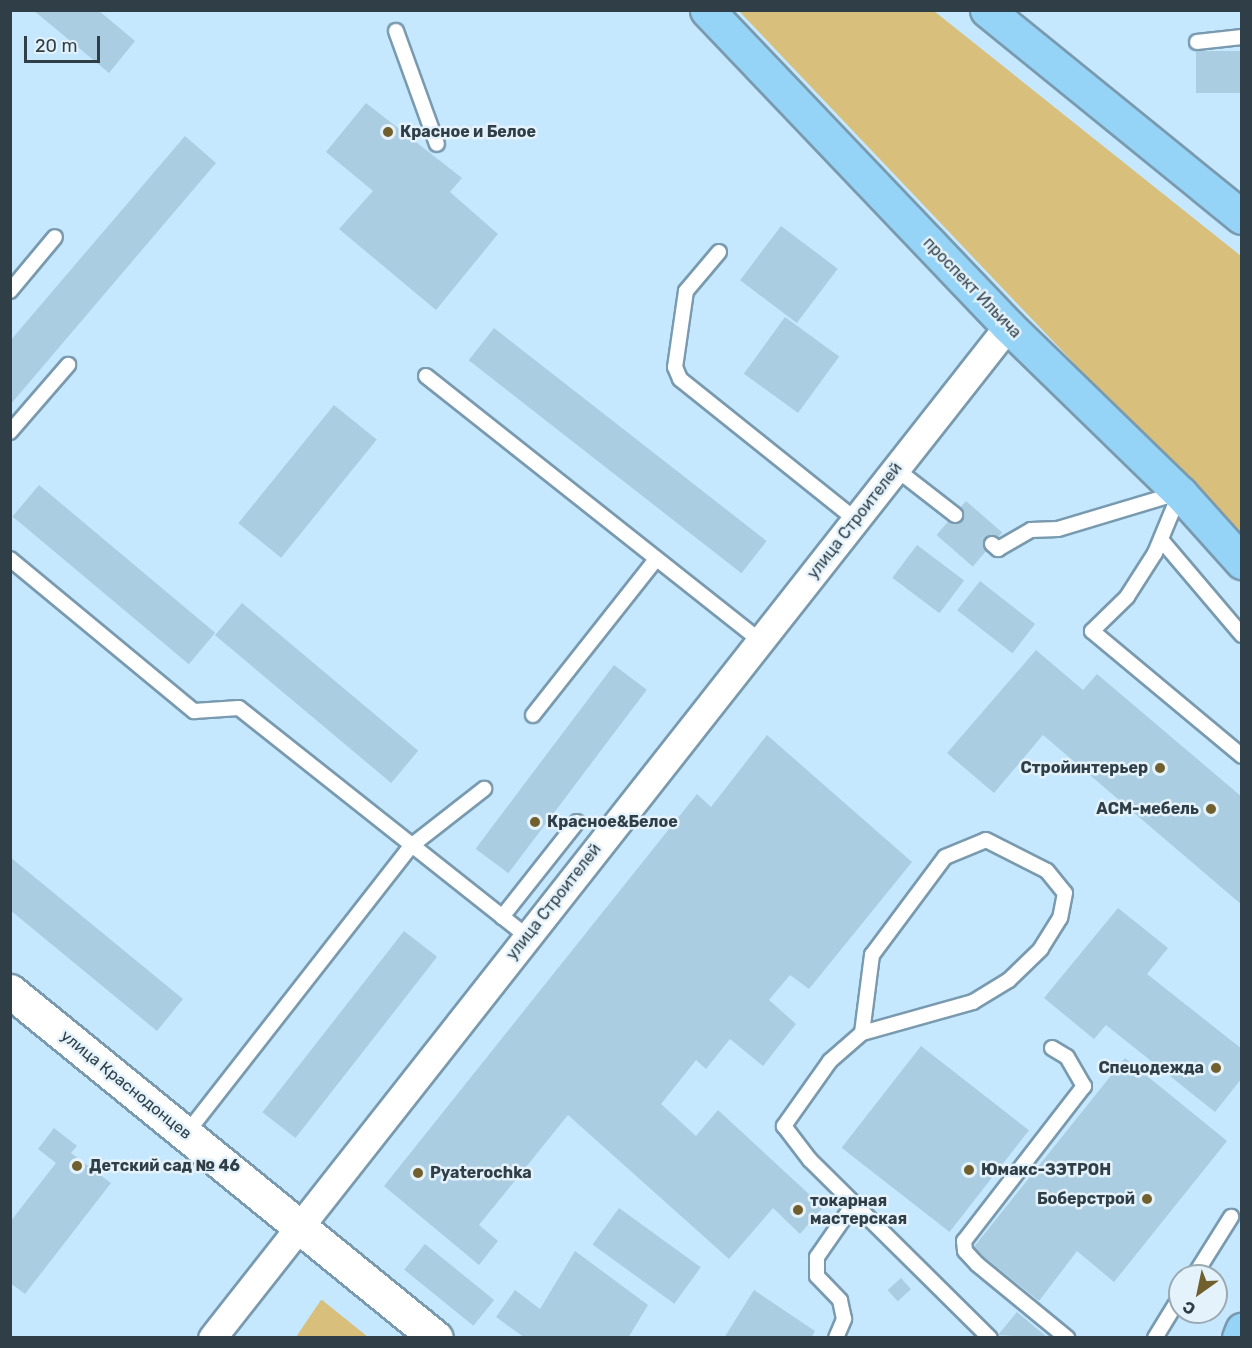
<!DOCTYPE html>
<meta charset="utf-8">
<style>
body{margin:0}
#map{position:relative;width:1252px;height:1348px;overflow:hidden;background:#c5e8fe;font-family:Rubik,sans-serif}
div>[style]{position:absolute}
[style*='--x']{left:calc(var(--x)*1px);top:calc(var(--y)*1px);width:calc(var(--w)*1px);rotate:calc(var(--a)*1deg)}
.green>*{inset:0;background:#d8bf7c}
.building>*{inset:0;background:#aacde2;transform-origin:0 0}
.roads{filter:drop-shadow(2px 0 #799aaf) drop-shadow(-2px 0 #799aaf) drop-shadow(0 2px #799aaf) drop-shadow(0 -2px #799aaf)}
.lane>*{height:14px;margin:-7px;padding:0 7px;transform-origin:7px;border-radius:7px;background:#fff}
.street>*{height:27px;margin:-13.5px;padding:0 13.5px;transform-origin:13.5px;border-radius:13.5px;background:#fff}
.secondary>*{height:33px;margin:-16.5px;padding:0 16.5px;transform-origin:16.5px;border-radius:16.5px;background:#fff}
.primary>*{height:33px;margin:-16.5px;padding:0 16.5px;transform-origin:16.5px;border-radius:16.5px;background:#95d4f7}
.dots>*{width:16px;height:16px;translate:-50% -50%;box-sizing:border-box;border:3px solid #e4f2fb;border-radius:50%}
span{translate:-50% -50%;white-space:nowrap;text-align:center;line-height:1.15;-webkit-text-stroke:5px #e4f2fb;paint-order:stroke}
.poi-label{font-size:16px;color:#303f47;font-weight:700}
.left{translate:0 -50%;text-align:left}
.right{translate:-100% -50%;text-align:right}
.street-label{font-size:16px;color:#303f47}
.frame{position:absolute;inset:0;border:12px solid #303f47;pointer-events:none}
.north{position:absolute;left:1168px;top:1264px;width:60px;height:60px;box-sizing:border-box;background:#e4f2fb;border:2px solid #9caab3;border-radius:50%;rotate:213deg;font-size:16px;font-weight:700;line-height:24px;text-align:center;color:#303f47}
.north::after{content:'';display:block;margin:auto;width:21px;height:27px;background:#715f2d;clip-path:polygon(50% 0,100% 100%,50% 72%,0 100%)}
.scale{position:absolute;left:24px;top:36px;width:76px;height:27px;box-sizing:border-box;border:3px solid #303f47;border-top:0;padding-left:8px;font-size:18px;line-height:21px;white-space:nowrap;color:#303f47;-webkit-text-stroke:4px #e4f2fb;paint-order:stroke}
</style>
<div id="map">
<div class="green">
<i style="clip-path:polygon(739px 11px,934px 11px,1241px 256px,1241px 539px)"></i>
<i style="clip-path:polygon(321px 1300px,322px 1300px,368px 1337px,296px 1337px)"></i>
</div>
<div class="building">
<i style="clip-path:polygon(33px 10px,98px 10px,135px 41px,109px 73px)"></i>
<i style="left:1242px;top:51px;width:42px;height:46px;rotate:90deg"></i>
<i style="clip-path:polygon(366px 103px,462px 178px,450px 192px,498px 234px,436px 310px,339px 229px,373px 191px,326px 152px)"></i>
<i style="clip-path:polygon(185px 136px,216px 163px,10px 405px,10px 341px)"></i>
<i style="left:781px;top:226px;width:71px;height:68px;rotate:37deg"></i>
<i style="left:785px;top:317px;width:67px;height:70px;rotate:36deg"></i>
<i style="left:494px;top:328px;width:346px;height:41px;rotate:38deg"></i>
<i style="left:334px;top:405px;width:55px;height:152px;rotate:39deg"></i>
<i style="left:39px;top:485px;width:230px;height:41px;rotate:40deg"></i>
<i style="left:966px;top:501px;width:48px;height:45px;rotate:41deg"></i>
<i style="left:917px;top:545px;width:59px;height:41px;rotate:37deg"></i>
<i style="left:980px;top:581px;width:70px;height:37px;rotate:38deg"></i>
<i style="left:242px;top:603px;width:230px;height:42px;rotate:40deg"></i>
<i style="clip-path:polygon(1036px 650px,1083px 690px,1097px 674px,1242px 797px,1242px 905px,1043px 735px,994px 793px,947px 753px)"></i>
<i style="left:614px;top:665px;width:41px;height:230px;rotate:37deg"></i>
<i style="clip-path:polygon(767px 735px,912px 862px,809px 989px,790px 975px,769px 1000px,796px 1024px,763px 1066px,730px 1039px,706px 1069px,696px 1060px,661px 1104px,696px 1136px,718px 1110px,823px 1207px,800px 1234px,773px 1208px,729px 1259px,568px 1115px,479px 1225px,498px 1241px,479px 1265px,384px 1186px,697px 794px,711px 807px)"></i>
<i style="clip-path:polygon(10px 857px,183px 999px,157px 1031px,10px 910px)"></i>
<i style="clip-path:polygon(1118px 908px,1168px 948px,1147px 974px,1242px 1049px,1242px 1078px,1215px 1112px,1106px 1025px,1094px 1039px,1044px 998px)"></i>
<i style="left:404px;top:931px;width:42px;height:230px;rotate:38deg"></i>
<i style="left:921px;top:1046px;width:137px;height:129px;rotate:38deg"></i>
<i style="clip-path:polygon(1125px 1058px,1227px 1141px,1114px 1282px,1077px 1251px,1039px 1301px,973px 1248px)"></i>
<i style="clip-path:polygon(54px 1128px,77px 1146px,71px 1153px,111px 1183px,25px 1294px,10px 1283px,10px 1222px,56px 1163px,38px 1149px)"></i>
<i style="left:619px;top:1208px;width:101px;height:45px;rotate:36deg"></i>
<i style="left:425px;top:1244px;width:89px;height:33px;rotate:39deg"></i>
<i style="clip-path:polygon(575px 1251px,648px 1305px,628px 1338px,525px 1338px,496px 1317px,515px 1290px,540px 1309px)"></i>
<i style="left:901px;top:1278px;width:15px;height:18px;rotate:48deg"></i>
<i style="clip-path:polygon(754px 1290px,815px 1331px,811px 1338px,724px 1338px)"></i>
<i style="clip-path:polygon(1017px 1312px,1048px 1338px,998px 1335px)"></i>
</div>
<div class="roads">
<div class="lane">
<i style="--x:396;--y:31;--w:120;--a:70.1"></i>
<i style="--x:1197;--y:42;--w:45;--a:-6.3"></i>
<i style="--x:719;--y:252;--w:51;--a:130.2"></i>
<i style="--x:686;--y:291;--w:77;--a:98.2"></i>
<i style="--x:675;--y:367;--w:13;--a:67"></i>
<i style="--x:680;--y:379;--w:226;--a:38.7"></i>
<i style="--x:10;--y:291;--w:70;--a:-50.2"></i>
<i style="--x:426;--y:376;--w:426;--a:38.4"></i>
<i style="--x:10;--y:432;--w:89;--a:-49.1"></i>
<i style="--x:896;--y:469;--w:75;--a:37.9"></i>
<i style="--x:1179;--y:495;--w:63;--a:112.5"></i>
<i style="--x:1155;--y:553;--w:52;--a:122.5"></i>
<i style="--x:1127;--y:597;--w:49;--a:135.8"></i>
<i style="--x:1092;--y:631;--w:195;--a:39.8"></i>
<i style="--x:1163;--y:542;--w:122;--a:49.7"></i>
<i style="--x:992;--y:544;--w:8;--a:40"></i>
<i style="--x:998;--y:549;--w:38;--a:-30"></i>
<i style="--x:1031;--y:530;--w:27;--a:-2"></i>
<i style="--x:1058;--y:529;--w:125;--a:-16.7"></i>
<i style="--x:10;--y:559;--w:239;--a:39.6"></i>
<i style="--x:194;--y:711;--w:45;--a:-3.8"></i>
<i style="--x:239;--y:708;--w:367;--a:38.4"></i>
<i style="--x:533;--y:715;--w:199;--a:-51.7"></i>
<i style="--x:502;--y:917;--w:121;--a:-51.7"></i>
<i style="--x:862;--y:1033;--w:79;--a:-82.7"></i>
<i style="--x:872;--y:955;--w:122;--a:-53.3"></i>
<i style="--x:945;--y:857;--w:44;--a:-22.5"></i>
<i style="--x:986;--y:840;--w:68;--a:26.9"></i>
<i style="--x:1047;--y:871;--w:28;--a:51"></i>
<i style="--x:1065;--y:893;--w:25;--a:101"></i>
<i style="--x:1060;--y:918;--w:36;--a:122"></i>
<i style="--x:1041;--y:949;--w:45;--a:135.9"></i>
<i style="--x:1009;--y:980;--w:42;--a:148.6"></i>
<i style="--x:973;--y:1002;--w:115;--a:164.4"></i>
<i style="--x:862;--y:1033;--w:43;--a:138.8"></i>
<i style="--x:830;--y:1061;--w:80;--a:125.3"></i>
<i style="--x:784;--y:1126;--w:43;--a:52.6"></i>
<i style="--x:810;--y:1160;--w:253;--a:44.7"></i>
<i style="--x:1052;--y:1048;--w:17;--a:31"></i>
<i style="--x:1067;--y:1057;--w:34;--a:60"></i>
<i style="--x:1084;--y:1086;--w:196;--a:127.7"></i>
<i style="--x:964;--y:1241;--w:10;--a:84"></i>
<i style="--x:965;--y:1251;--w:18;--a:47"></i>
<i style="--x:977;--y:1264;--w:117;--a:39.4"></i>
<i style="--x:186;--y:1134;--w:365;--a:-52"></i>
<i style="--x:411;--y:846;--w:93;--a:-38"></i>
<i style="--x:1194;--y:1276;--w:70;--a:-57.9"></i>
<i style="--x:836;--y:1338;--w:21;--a:-67"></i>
<i style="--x:844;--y:1319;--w:19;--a:-102"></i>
<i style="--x:840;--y:1300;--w:33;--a:-134"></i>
<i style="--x:817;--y:1276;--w:19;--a:-90"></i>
<i style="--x:817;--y:1257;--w:63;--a:-55.3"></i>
<i style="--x:1155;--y:1338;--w:48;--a:-58.6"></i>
</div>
<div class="street">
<i style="--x:212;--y:1338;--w:1288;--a:-51.81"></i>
</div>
<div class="secondary">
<i style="--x:10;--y:991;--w:549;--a:39.16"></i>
</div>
<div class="primary">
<i style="--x:707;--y:10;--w:436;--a:46.4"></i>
<i style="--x:1008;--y:326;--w:240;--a:44.2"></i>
<i style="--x:1180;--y:493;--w:93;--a:48.1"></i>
<i style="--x:987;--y:10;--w:328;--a:39.1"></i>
<i style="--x:1239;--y:1338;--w:9;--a:-69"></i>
</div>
</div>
<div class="dots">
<i style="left:388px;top:132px;background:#715f2d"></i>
<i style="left:1160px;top:768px;background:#715f2d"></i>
<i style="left:1211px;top:809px;background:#715f2d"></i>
<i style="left:535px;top:822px;background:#715f2d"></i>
<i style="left:1216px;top:1068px;background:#715f2d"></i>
<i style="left:77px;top:1166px;background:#715f2d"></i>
<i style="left:969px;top:1170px;background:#715f2d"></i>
<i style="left:418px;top:1173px;background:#715f2d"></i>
<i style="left:1147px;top:1199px;background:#715f2d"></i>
<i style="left:798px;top:1210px;background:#715f2d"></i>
</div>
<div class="poi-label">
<span class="left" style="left:400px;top:132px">Красное и Белое</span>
<span class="right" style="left:1148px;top:768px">Стройинтерьер</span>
<span class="right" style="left:1199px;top:809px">АСМ-мебель</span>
<span class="left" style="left:547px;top:822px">Красное&amp;Белое</span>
<span class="right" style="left:1204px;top:1068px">Спецодежда</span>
<span class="left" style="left:89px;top:1166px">Детский сад № 46</span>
<span class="left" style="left:981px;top:1170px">Юмакс-ЗЭТРОН</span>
<span class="left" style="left:430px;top:1173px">Pyaterochka</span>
<span class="right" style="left:1135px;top:1199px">Боберстрой</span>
<span class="left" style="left:810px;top:1210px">токарная<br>мастерская</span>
</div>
<div class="street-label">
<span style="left:972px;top:288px;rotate:46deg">проспект Ильича</span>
<span style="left:855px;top:521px;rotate:-52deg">улица Строителей</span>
<span style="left:554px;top:902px;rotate:-52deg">улица Строителей</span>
<span style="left:126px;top:1085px;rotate:39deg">улица Краснодонцев</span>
</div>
<div class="frame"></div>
<div class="north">С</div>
<div class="scale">20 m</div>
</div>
